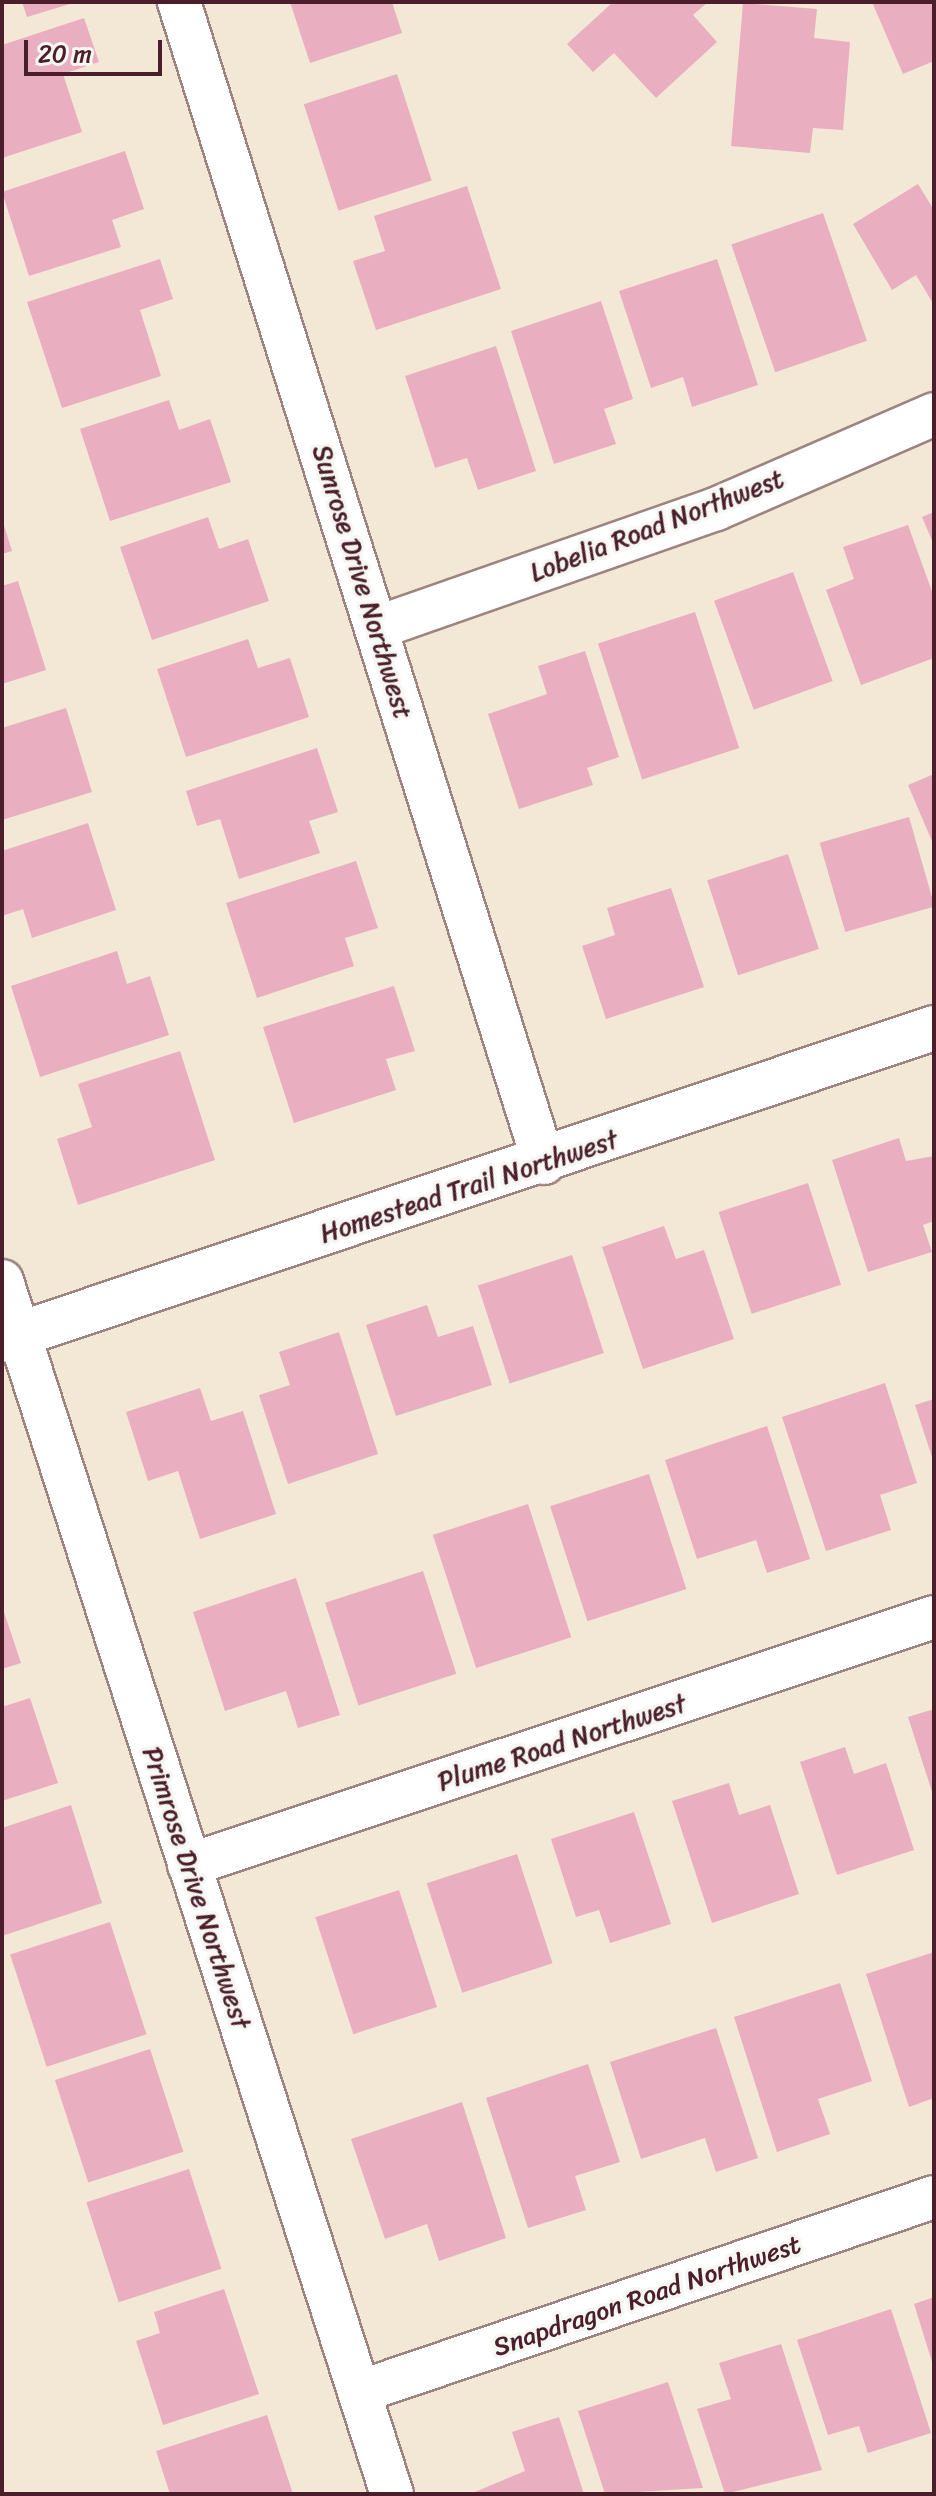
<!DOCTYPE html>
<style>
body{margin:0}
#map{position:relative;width:936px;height:2496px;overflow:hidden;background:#f3e8d5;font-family:Sriracha,sans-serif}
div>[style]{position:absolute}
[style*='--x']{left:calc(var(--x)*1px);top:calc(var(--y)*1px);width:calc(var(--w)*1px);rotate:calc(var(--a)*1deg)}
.building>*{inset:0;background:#e9afc1;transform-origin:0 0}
.roads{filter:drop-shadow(2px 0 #9e8480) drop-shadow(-2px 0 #9e8480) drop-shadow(0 2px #9e8480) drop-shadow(0 -2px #9e8480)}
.minor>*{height:42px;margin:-21px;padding:0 21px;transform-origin:21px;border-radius:21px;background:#fff}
.tertiary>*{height:44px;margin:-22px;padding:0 22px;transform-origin:22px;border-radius:22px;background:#fff}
span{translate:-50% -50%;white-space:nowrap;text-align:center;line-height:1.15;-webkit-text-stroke:7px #f6f6f2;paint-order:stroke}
.street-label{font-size:26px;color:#4a1f2b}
.frame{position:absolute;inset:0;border:4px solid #4a1f2b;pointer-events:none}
.scale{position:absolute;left:24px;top:40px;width:138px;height:36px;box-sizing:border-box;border:4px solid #4a1f2b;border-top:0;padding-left:10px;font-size:24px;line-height:28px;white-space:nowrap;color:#4a1f2b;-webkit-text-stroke:6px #f6f6f2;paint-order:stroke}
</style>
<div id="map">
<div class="building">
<i style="clip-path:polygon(22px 2px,73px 2px,73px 3px,27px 17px)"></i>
<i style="clip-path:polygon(290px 2px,392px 2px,402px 33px,310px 63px)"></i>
<i style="clip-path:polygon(613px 2px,708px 2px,693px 15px,717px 42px,656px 98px,614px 53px,593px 72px,567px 44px)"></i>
<i style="clip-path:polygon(872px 2px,934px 2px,934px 61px,903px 74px)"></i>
<i style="clip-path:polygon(743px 3px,817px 9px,814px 38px,850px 42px,843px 130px,813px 128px,810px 153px,731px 146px)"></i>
<i style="clip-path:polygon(84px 18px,99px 62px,63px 74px,82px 132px,2px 158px,2px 45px)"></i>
<i style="left:397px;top:74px;width:112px;height:98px;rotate:72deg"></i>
<i style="clip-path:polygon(125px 151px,144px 209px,112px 220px,121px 247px,29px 276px,2px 192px)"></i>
<i style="clip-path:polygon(918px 184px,934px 210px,934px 305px,916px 275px,892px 290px,853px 224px)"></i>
<i style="clip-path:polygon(467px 186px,501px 289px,376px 330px,353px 261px,385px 251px,374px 216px)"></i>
<i style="left:823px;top:213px;width:135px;height:97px;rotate:71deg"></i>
<i style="clip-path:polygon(160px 259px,173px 299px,140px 310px,161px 376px,62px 408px,27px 302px)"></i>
<i style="clip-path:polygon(717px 259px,758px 385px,692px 407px,683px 377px,651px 388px,619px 291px)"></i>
<i style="clip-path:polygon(601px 301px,633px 399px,604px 409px,616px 444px,554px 464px,511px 331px)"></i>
<i style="clip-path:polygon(496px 346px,536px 471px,478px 490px,467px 458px,435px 468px,405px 376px)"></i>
<i style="clip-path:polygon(169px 400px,179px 430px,210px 419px,231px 482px,110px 521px,80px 429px)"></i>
<i style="clip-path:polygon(934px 512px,934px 545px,922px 517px)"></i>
<i style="clip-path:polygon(208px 517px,219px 549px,248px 539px,269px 601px,152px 640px,120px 547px)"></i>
<i style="clip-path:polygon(3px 522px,12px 551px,2px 554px,2px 523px)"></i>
<i style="clip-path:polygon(908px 525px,934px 597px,934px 658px,861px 685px,826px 590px,854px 579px,843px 547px)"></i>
<i style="left:793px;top:572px;width:116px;height:84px;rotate:70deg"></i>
<i style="clip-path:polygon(18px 581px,46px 670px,2px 684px,2px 586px)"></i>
<i style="left:695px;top:612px;width:143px;height:102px;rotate:72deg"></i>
<i style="clip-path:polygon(248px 639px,258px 668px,290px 658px,309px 717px,186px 757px,157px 669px)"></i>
<i style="clip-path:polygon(585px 651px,619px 757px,587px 768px,593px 785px,519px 809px,488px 714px,547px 694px,538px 666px)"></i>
<i style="clip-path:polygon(66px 708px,92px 792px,2px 820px,2px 728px)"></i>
<i style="clip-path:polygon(317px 748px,338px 812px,309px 821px,320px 853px,239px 879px,220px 819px,197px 826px,186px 791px)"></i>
<i style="clip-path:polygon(934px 774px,934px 846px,908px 785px)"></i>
<i style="left:909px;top:817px;width:93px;height:93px;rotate:74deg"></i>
<i style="clip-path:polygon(88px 823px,116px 910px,32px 938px,23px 909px,2px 916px,2px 851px)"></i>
<i style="left:788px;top:854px;width:100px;height:85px;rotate:72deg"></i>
<i style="clip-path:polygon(356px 861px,378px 928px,345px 938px,354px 966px,257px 998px,226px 903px)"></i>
<i style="clip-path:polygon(671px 888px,704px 987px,606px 1019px,582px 946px,615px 935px,607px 908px)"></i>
<i style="clip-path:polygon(117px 951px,127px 984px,150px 976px,169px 1035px,40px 1077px,11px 986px)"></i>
<i style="clip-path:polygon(394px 986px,415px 1051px,386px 1059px,396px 1090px,294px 1123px,263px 1027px)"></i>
<i style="clip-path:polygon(180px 1051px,215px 1160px,78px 1205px,57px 1139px,92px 1127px,78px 1084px)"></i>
<i style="clip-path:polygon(899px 1138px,906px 1161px,934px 1156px,934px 1221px,923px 1225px,932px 1252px,868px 1272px,832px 1160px)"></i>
<i style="left:808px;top:1183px;width:107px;height:94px;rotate:72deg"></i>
<i style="clip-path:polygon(664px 1226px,676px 1259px,704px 1250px,734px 1339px,643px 1369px,602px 1247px)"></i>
<i style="left:572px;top:1255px;width:103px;height:99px;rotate:72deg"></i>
<i style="clip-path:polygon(427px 1305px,438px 1337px,473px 1326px,492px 1385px,396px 1416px,366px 1325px)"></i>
<i style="clip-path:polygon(339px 1332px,378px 1454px,288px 1484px,259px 1395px,290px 1385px,279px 1352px)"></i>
<i style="clip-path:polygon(885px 1383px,917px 1483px,880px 1495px,891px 1530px,826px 1551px,782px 1417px)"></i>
<i style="clip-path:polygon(200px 1388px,211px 1421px,243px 1411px,276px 1514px,200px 1539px,178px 1471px,148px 1481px,126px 1412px)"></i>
<i style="clip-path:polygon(934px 1399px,934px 1460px,933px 1460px,915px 1405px)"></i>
<i style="clip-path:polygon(767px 1426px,810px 1559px,767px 1573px,756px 1540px,697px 1559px,665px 1460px)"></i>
<i style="left:649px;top:1474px;width:121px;height:104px;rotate:72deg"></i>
<i style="left:528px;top:1504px;width:140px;height:100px;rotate:72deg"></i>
<i style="left:423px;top:1571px;width:108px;height:103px;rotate:72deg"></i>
<i style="clip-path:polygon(296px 1578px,340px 1715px,298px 1728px,286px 1691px,225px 1711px,193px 1612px)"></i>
<i style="clip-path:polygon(2px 1606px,21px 1663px,2px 1669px)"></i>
<i style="clip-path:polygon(30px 1698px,58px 1783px,2px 1801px,2px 1707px)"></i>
<i style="clip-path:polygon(934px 1709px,934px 1795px,933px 1795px,908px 1717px)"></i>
<i style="clip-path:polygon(845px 1747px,854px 1774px,886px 1763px,914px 1850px,837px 1875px,800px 1762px)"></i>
<i style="clip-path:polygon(729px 1783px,739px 1815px,770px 1805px,799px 1894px,712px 1923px,672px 1801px)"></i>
<i style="clip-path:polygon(71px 1805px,102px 1903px,2px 1936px,2px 1828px)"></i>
<i style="clip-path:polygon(634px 1812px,671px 1924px,610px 1943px,599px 1910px,576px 1917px,551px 1839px)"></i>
<i style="left:517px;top:1854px;width:115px;height:95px;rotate:72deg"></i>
<i style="left:399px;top:1890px;width:123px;height:88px;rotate:72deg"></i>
<i style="left:110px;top:1922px;width:118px;height:105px;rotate:72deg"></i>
<i style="clip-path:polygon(934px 1952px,934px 2098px,909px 2107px,866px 1974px)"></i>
<i style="clip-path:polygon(840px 1983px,872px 2081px,818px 2099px,830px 2134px,777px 2152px,734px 2017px)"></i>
<i style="clip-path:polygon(716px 2028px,758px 2158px,716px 2172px,705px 2138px,641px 2159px,610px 2062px)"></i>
<i style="left:150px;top:2049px;width:108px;height:100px;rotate:72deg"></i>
<i style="clip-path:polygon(588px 2064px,620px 2162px,575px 2176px,586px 2210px,528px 2228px,486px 2098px)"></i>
<i style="clip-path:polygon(462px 2102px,506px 2238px,439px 2261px,427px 2224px,385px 2239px,351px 2139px)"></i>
<i style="left:189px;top:2169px;width:105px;height:108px;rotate:72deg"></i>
<i style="clip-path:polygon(224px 2289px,259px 2394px,163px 2425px,136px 2341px,160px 2333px,154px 2312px)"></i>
<i style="clip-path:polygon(934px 2297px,934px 2364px,933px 2365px,914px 2304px)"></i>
<i style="clip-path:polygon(891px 2309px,931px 2433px,868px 2453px,859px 2426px,828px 2435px,797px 2340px)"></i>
<i style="clip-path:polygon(781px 2344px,822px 2470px,725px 2494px,697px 2409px,731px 2399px,719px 2363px)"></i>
<i style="clip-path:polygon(668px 2382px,703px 2488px,605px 2494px,578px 2411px)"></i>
<i style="clip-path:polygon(267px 2415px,293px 2494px,170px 2494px,156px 2451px)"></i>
<i style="clip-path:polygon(559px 2417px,584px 2494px,470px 2494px,525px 2471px,512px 2432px)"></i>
</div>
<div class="roads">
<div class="minor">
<i style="--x:179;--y:2;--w:1217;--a:72.55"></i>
<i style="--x:376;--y:628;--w:360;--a:-19.3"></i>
<i style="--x:716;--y:509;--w:238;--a:-23.5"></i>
<i style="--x:2;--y:1281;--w:1274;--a:72.18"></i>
<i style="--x:189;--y:1865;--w:785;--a:-18.41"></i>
<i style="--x:359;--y:2392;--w:607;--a:-18.73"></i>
</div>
<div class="tertiary">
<i style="--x:2;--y:1340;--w:983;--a:-18.51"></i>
</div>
</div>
<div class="street-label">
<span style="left:657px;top:526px;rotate:-21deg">Lobelia Road Northwest</span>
<span style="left:362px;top:582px;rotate:73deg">Sunrose Drive Northwest</span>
<span style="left:469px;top:1187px;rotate:-18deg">Homestead Trail Northwest</span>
<span style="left:562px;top:1743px;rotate:-18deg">Plume Road Northwest</span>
<span style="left:196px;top:1888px;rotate:72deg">Primrose Drive Northwest</span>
<span style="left:647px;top:2296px;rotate:-19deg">Snapdragon Road Northwest</span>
</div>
<div class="frame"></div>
<div class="scale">20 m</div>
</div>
